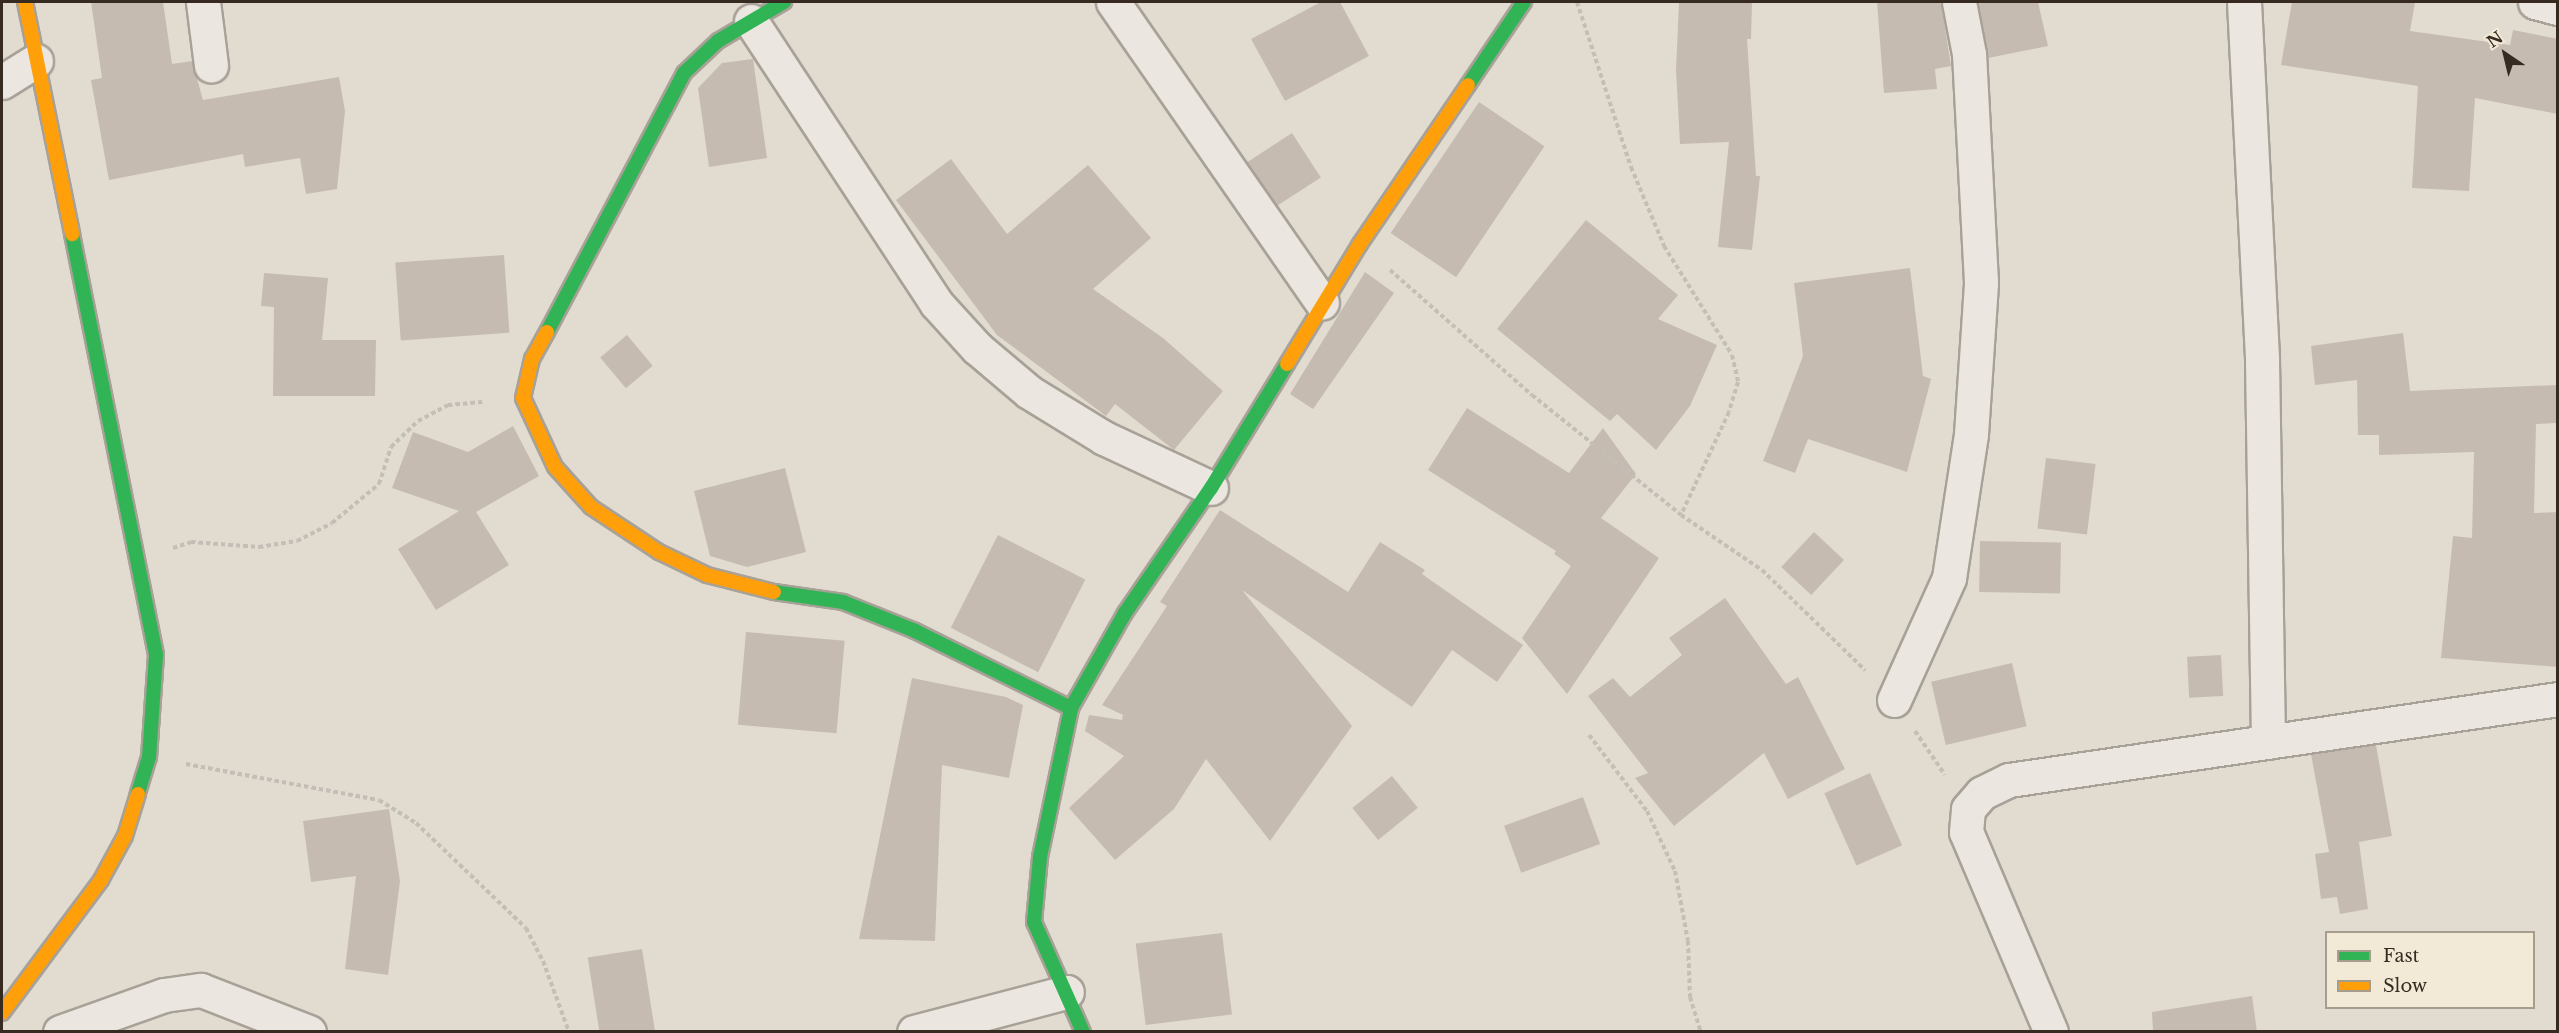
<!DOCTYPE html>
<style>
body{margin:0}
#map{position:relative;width:2559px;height:1033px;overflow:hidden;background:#e2dcd0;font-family:"Libre Baskerville",serif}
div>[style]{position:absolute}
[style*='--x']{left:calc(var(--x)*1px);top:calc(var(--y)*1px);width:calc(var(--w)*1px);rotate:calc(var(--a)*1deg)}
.building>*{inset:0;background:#c6bbb1;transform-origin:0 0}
.path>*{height:4px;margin-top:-2px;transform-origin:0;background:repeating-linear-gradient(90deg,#c3beb6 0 4.5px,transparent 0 7.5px)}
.roads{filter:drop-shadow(2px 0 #a8a198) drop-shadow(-2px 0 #a8a198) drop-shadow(0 2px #a8a198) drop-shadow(0 -2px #a8a198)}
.street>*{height:33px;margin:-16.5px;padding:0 16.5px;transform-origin:16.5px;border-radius:16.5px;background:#ebe7e0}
.fast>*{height:14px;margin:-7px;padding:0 7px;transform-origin:7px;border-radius:7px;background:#30b455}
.slow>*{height:14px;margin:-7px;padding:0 7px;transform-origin:7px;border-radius:7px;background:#ff9f0a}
span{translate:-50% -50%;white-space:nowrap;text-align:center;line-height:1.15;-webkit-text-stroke:4.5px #f2e9d6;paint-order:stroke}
.frame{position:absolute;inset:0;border:3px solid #362a21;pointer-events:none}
.legend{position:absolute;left:2325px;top:931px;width:210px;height:78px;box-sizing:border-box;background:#f2e9d6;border:2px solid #a79d8e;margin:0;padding:8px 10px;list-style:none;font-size:18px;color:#362a21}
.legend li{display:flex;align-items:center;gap:12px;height:30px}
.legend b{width:30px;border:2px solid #a79d8e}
.north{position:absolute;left:2475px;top:24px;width:60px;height:60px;-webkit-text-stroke:4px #f2e9d6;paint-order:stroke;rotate:325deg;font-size:16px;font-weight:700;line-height:24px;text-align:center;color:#362a21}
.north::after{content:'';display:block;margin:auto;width:21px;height:27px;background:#362a21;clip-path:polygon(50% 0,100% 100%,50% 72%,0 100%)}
</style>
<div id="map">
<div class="building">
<i style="clip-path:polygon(91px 2px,163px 2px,172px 64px,192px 61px,203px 100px,339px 77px,345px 111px,337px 189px,306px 194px,300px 158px,245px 167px,243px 154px,109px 180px,91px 80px,102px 78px)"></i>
<i style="clip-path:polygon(1321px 2px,1340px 2px,1369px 56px,1285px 101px,1251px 39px)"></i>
<i style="clip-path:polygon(1679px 2px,1752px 2px,1751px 39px,1747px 39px,1756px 176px,1760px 176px,1752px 250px,1718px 247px,1729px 142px,1680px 144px,1676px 70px)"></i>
<i style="clip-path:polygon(1877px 2px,1941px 2px,1951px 66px,1935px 69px,1937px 89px,1884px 93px)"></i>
<i style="clip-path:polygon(1978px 2px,2038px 2px,2048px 46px,1988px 58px)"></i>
<i style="clip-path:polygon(2292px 2px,2415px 2px,2410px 31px,2510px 45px,2513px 30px,2558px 39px,2558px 114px,2475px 98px,2469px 191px,2412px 188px,2418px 86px,2281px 65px)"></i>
<i style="clip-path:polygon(753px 59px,767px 158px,709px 167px,698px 88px,722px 63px)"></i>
<i style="left:1479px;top:102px;width:79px;height:158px;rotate:34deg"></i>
<i style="left:1292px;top:133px;width:53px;height:54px;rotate:57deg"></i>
<i style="clip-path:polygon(951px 159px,1007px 234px,1088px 165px,1151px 238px,1093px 289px,1163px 338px,1223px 391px,1174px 450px,1115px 404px,1106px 416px,997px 335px,896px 200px)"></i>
<i style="clip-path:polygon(1586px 220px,1678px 295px,1658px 319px,1717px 345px,1690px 406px,1656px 450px,1617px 414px,1610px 421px,1497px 329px)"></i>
<i style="left:504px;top:255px;width:78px;height:109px;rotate:86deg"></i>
<i style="clip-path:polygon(1910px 268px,1923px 376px,1931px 379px,1907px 472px,1808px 439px,1795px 473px,1763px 461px,1803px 356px,1794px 283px)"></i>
<i style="clip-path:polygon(1365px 272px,1394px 293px,1313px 409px,1290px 394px)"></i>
<i style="clip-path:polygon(264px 273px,328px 278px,322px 340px,376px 340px,375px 396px,273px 396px,274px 307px,261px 306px)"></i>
<i style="clip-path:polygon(2403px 333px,2410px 391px,2557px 385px,2557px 423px,2536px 424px,2534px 513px,2558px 512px,2558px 667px,2441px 658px,2453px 536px,2472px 538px,2474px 452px,2379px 455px,2379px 435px,2358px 435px,2357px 380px,2315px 385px,2311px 346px)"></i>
<i style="left:627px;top:335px;width:40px;height:35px;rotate:50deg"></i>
<i style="clip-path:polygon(1467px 408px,1569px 473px,1603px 428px,1636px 474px,1601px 518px,1659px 558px,1567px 694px,1522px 638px,1571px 566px,1554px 554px,1556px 551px,1428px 470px)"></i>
<i style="clip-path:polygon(513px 426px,539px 476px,476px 512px,509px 565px,436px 610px,398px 549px,459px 511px,392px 488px,413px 432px,468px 452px)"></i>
<i style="left:2046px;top:458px;width:50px;height:71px;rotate:7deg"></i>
<i style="clip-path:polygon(785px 468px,806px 552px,747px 567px,710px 556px,694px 491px)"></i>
<i style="clip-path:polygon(1220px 510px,1348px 592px,1380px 542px,1425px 570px,1422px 574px,1523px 645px,1497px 682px,1452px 650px,1412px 707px,1242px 590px,1352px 726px,1270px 841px,1206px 759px,1174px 809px,1115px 860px,1069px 808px,1124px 756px,1085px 731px,1089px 715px,1122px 720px,1123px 715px,1102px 705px,1167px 606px,1160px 602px)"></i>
<i style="left:1814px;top:532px;width:41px;height:48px;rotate:43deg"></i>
<i style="left:998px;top:535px;width:98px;height:104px;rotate:27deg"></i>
<i style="left:1980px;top:541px;width:81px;height:51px;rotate:1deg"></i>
<i style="clip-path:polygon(1725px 598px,1786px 684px,1798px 677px,1845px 769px,1788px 799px,1764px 753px,1674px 826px,1635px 778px,1648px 773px,1588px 696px,1613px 678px,1630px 697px,1682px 655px,1669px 638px)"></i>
<i style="left:746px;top:632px;width:99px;height:93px;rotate:5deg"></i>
<i style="left:2221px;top:655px;width:41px;height:34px;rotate:87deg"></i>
<i style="left:2012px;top:663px;width:65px;height:83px;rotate:77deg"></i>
<i style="clip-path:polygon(912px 678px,1006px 697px,1023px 705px,1009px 778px,942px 765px,935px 941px,859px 939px)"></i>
<i style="clip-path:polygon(2376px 745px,2392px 836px,2359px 842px,2368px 909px,2340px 914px,2337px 897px,2321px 899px,2315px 854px,2329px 852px,2311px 754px)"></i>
<i style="left:1870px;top:773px;width:79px;height:50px;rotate:66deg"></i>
<i style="left:1392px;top:776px;width:41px;height:51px;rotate:51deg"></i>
<i style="left:1583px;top:797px;width:50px;height:84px;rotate:70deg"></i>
<i style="clip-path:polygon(389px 809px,400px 881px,388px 975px,345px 969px,356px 876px,311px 882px,303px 821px)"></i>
<i style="left:1222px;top:933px;width:82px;height:87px;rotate:83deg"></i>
<i style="left:642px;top:949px;width:84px;height:55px;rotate:81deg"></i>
<i style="clip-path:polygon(2252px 996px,2257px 1032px,2153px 1032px,2152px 1012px)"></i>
</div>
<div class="path">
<i style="--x:1577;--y:2;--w:174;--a:71.9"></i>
<i style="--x:1631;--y:167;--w:86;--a:67.3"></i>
<i style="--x:1664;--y:246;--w:128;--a:58"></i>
<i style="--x:1732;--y:355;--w:28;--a:77"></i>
<i style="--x:1738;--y:382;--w:31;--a:107"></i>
<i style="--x:1729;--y:412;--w:114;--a:115"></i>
<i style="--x:1390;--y:270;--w:189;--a:41.4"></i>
<i style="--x:1532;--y:395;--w:191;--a:38.8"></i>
<i style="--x:1681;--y:515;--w:98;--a:34.2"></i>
<i style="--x:1762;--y:570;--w:144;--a:44.2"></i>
<i style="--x:173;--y:548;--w:19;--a:-18"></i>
<i style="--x:191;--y:542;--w:68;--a:4.2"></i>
<i style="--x:259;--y:547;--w:38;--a:-9"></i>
<i style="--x:297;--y:541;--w:39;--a:-27"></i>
<i style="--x:332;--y:523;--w:61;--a:-39.7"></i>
<i style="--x:379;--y:484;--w:39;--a:-72"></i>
<i style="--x:391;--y:447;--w:37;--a:-44"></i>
<i style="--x:418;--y:421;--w:34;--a:-28"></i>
<i style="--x:448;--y:405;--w:37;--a:-5"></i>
<i style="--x:1915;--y:731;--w:53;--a:55.7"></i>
<i style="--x:1589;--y:735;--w:96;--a:52.7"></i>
<i style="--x:1647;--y:811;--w:66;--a:65"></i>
<i style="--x:1675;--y:871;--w:71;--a:79.5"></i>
<i style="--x:1688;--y:941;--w:56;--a:88"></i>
<i style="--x:1690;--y:997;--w:37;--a:73"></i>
<i style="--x:186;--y:764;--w:196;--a:10.6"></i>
<i style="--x:379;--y:800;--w:44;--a:31.9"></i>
<i style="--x:416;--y:823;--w:152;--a:43.7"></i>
<i style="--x:526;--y:928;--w:37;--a:63"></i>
<i style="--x:543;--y:961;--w:76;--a:69.9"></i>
</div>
<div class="roads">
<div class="street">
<i style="--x:203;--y:2;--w:64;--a:82.8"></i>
<i style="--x:1113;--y:2;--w:366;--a:55.2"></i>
<i style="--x:2244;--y:2;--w:358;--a:87.1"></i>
<i style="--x:2262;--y:360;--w:382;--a:89.1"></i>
<i style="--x:2535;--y:2;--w:24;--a:15"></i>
<i style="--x:751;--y:21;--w:337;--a:56.7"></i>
<i style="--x:936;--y:303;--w:61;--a:47.7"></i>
<i style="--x:977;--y:348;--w:68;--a:40.2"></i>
<i style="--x:1029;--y:392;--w:88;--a:31.5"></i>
<i style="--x:1104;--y:438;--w:118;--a:25"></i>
<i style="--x:2;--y:82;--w:40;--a:-32"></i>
<i style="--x:1894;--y:700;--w:134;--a:-65.7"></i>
<i style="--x:1949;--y:578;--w:146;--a:-81.3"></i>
<i style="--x:1971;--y:434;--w:152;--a:-86.2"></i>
<i style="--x:1981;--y:282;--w:228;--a:-93"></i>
<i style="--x:1969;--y:54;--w:53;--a:-100.9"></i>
<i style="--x:60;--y:1032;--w:110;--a:-19.6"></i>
<i style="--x:164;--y:995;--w:37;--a:-8"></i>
<i style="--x:201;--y:990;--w:116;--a:21.3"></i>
<i style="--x:914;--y:1032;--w:158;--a:-14.7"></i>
<i style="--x:2051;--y:1032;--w:217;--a:-113"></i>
<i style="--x:1966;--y:832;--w:23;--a:-85"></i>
<i style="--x:1968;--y:809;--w:21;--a:-49"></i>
<i style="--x:1982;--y:793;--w:30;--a:-26"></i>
<i style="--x:2009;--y:780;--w:555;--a:-8.39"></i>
</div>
<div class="fast">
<i style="--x:1468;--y:85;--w:100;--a:-56"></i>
<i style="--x:72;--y:234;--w:429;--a:78.7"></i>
<i style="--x:156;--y:655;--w:102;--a:93.9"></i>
<i style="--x:149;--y:757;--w:39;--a:107"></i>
<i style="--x:547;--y:332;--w:293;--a:-62.1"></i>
<i style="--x:684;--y:73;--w:47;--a:-43.3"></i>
<i style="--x:718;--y:41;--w:77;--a:-30.6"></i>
<i style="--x:774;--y:592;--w:70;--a:8.2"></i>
<i style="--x:843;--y:602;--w:78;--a:21.9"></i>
<i style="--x:915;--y:631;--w:174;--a:26.3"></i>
<i style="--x:1083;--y:1032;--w:120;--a:-114"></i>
<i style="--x:1034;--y:922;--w:65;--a:-84.7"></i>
<i style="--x:1040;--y:857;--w:152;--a:-78.2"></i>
<i style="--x:1071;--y:708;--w:109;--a:-60.4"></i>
<i style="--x:1125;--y:613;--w:152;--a:-55.5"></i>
<i style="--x:1211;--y:488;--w:145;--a:-58.5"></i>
</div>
<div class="slow">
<i style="--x:25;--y:2;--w:237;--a:78.5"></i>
<i style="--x:547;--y:332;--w:31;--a:119"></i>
<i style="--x:532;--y:359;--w:40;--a:103"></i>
<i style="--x:523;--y:398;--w:76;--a:65.1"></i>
<i style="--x:555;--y:467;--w:54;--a:48"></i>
<i style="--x:591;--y:507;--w:82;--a:33.5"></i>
<i style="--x:659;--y:552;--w:53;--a:25.6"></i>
<i style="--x:707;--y:575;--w:69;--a:14.2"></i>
<i style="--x:1287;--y:364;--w:140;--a:-58.7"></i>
<i style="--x:1360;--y:244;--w:192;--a:-55.8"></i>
<i style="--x:2;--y:1013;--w:166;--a:-53.3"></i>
<i style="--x:101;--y:880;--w:50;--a:-61.4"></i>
<i style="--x:125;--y:836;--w:44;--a:-72.8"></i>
</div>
</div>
<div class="frame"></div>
<ul class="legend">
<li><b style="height:8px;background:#30b455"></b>Fast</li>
<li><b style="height:8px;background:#ff9f0a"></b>Slow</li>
</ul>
<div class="north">N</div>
</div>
